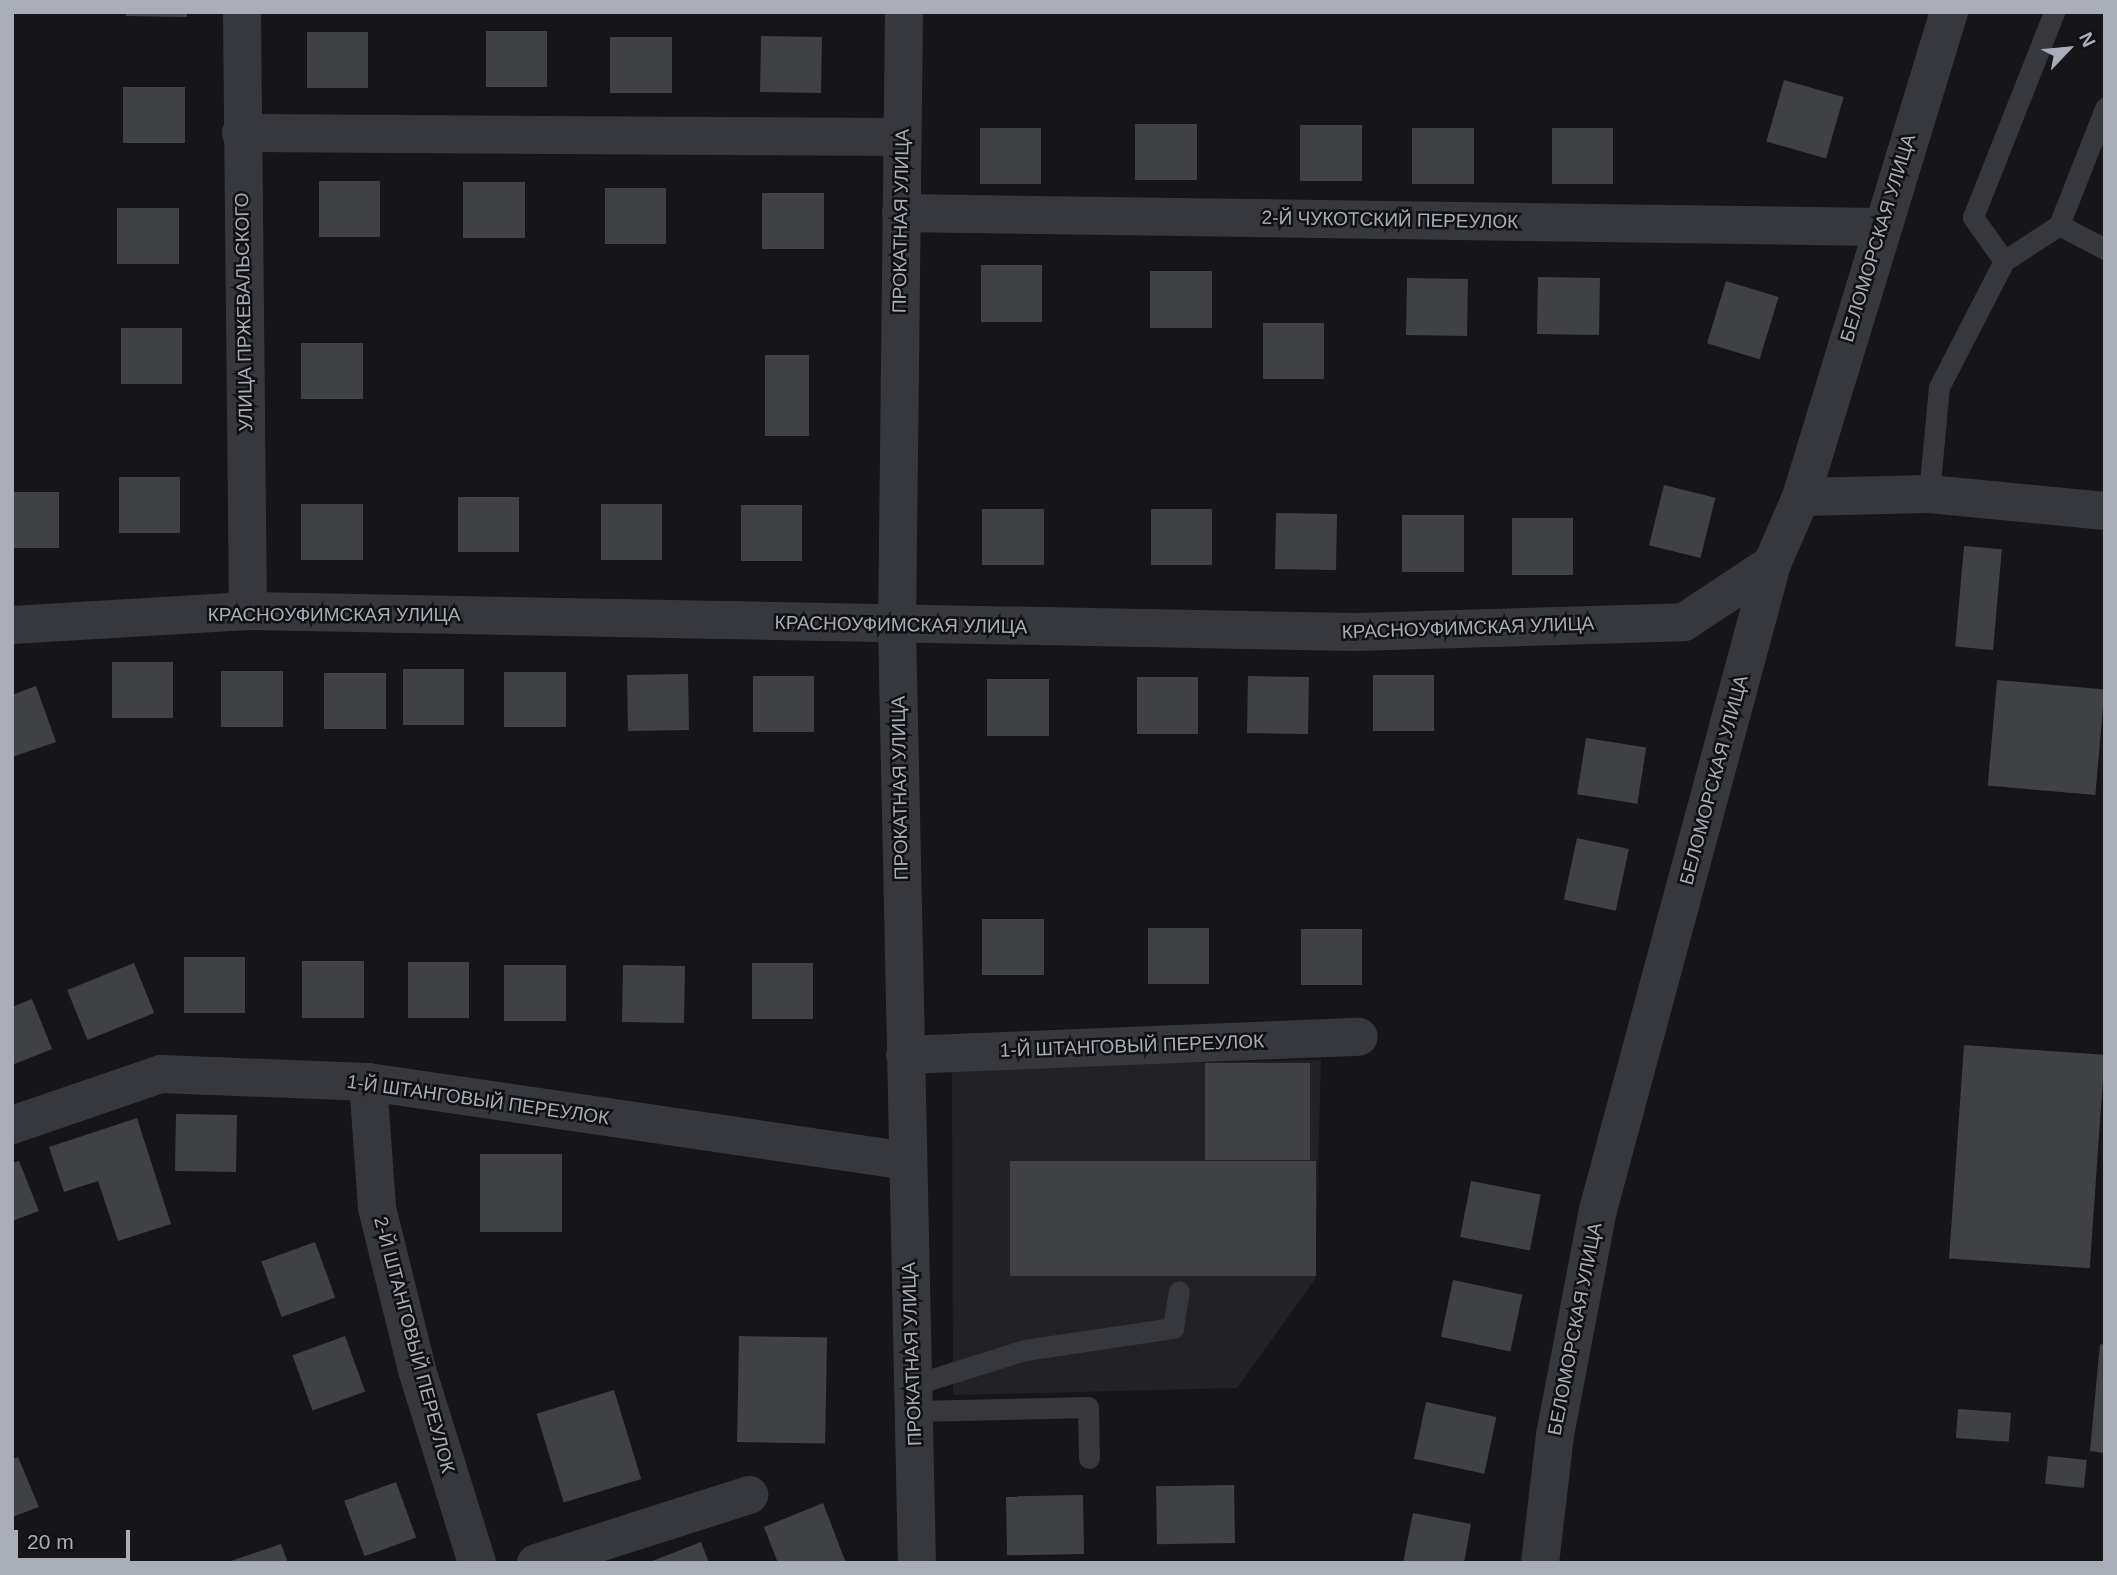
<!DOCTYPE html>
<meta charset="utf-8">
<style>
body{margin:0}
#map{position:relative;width:2117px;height:1575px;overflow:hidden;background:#161618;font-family:Helvetica,sans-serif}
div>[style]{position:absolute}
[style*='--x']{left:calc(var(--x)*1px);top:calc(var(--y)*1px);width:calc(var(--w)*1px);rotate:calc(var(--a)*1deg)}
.built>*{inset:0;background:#222225}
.building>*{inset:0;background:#404145;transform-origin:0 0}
.service>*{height:21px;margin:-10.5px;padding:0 10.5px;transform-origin:10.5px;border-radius:10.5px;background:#37383d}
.minor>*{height:38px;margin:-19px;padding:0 19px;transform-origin:19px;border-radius:19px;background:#37383d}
.tertiary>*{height:38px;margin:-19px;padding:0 19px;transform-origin:19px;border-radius:19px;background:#37383d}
span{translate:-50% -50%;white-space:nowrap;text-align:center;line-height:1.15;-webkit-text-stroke:5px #111113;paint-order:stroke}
.street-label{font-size:19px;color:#a8adb8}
.frame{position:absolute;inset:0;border:14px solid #a8adb8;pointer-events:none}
.north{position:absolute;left:2033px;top:14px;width:70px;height:70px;-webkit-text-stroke:5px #111113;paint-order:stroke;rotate:64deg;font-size:19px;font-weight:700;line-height:28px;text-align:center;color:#a8adb8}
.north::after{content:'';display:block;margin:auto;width:24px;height:32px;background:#a8adb8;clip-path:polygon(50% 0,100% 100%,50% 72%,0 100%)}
.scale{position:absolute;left:14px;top:1530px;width:116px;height:32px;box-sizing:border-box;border:4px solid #a8adb8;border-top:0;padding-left:9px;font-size:21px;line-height:24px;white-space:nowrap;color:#a8adb8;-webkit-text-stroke:5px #111113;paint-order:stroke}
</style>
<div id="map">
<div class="built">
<i style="clip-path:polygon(1321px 1060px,1315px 1279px,1237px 1388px,953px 1395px,952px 1067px)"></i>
</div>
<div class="building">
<i style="clip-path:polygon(126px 12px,187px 12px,187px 17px,126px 16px)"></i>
<i style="left:486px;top:31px;width:61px;height:56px"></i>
<i style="left:307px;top:32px;width:61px;height:56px"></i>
<i style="left:761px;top:36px;width:61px;height:56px;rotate:1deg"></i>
<i style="left:610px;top:37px;width:62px;height:56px"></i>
<i style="left:1784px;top:80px;width:62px;height:64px;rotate:16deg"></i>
<i style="left:123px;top:87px;width:62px;height:56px"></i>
<i style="left:1135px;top:124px;width:62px;height:56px"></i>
<i style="left:1362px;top:125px;width:56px;height:62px;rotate:90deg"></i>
<i style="left:980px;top:128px;width:61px;height:56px"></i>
<i style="left:1412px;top:128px;width:62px;height:56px"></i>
<i style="left:1552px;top:128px;width:61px;height:56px"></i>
<i style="left:319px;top:181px;width:61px;height:56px"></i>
<i style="left:463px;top:182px;width:62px;height:56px"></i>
<i style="left:605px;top:188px;width:61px;height:56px"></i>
<i style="left:762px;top:193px;width:62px;height:56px"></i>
<i style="left:117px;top:208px;width:62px;height:56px"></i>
<i style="left:1042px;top:265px;width:57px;height:61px;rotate:90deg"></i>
<i style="left:1212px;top:271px;width:57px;height:62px;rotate:90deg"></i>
<i style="left:1407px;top:278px;width:61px;height:57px;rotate:1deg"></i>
<i style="left:1600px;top:278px;width:57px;height:62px;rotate:91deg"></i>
<i style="left:1726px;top:281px;width:55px;height:65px;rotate:17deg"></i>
<i style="left:1263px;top:323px;width:61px;height:56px"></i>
<i style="left:121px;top:328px;width:61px;height:56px"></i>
<i style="left:301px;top:343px;width:62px;height:56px"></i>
<i style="left:765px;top:355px;width:44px;height:81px"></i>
<i style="left:119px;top:477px;width:61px;height:56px"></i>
<i style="left:1664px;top:485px;width:53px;height:62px;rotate:14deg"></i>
<i style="left:12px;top:492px;width:47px;height:56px"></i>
<i style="left:458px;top:497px;width:61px;height:55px"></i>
<i style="left:301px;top:504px;width:62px;height:56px"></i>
<i style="left:601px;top:504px;width:61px;height:56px"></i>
<i style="left:741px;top:505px;width:61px;height:56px"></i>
<i style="left:982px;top:509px;width:62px;height:56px"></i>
<i style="left:1151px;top:509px;width:61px;height:56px"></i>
<i style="left:1276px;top:513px;width:61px;height:56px;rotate:1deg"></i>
<i style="left:1464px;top:515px;width:57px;height:62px;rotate:90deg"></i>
<i style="left:1573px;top:518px;width:57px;height:61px;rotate:90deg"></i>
<i style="left:1964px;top:546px;width:38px;height:101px;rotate:5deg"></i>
<i style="left:112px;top:662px;width:61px;height:56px"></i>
<i style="left:403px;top:669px;width:61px;height:56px"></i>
<i style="left:283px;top:671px;width:56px;height:62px;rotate:90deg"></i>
<i style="left:504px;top:672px;width:62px;height:55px"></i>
<i style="left:324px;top:673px;width:62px;height:56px"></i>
<i style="left:688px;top:674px;width:56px;height:61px;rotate:89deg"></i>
<i style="left:1373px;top:675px;width:61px;height:56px"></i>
<i style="left:753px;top:676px;width:61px;height:56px"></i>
<i style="left:1248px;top:676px;width:61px;height:57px;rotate:1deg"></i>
<i style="left:1137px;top:677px;width:61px;height:57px"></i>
<i style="left:1049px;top:679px;width:57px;height:62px;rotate:90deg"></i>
<i style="left:1997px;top:680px;width:108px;height:106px;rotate:5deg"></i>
<i style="clip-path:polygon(36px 686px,56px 742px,12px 757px,12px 695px)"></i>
<i style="left:1586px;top:738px;width:61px;height:57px;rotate:9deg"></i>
<i style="left:1577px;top:838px;width:53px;height:63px;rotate:12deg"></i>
<i style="left:982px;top:919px;width:62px;height:56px"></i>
<i style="left:1148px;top:928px;width:61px;height:56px"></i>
<i style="left:1301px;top:929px;width:61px;height:56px"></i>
<i style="left:184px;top:957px;width:61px;height:56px"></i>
<i style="left:302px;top:961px;width:62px;height:57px"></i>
<i style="left:408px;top:962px;width:61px;height:56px"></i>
<i style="left:134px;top:963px;width:54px;height:72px;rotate:68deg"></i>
<i style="left:752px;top:963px;width:61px;height:56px"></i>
<i style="left:504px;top:965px;width:62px;height:56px"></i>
<i style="left:685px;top:966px;width:57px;height:62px;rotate:91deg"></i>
<i style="clip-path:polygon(32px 999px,52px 1049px,12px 1065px,12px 1007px)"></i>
<i style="left:1964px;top:1045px;width:141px;height:214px;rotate:4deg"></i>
<i style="left:1205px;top:1063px;width:105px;height:97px"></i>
<i style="left:176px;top:1114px;width:61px;height:57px;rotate:1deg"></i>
<i style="clip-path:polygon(137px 1118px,171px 1224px,118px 1241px,98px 1181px,64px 1192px,49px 1147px)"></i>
<i style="left:480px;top:1154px;width:82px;height:78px"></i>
<i style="clip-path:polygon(19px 1161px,39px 1211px,12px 1221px,12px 1163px)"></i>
<i style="left:1010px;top:1161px;width:306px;height:115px"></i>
<i style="left:1471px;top:1181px;width:71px;height:57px;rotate:11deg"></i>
<i style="left:315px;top:1242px;width:59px;height:57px;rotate:70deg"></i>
<i style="left:1453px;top:1280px;width:71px;height:58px;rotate:12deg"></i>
<i style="left:345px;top:1336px;width:59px;height:56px;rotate:70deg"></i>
<i style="left:739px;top:1336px;width:88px;height:106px;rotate:1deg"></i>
<i style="clip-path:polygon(2100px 1344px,2105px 1345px,2105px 1453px,2090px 1451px)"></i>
<i style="left:614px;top:1390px;width:93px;height:81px;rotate:73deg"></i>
<i style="left:1426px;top:1402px;width:72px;height:58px;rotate:12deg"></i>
<i style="left:1958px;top:1409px;width:53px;height:29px;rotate:4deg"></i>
<i style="left:2048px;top:1456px;width:39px;height:28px;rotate:6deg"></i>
<i style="clip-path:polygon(18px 1457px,39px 1507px,12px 1517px,12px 1459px)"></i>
<i style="left:396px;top:1482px;width:59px;height:55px;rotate:70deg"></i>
<i style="left:1234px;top:1485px;width:58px;height:78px;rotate:89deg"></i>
<i style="left:1083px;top:1495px;width:59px;height:77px;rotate:89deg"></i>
<i style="clip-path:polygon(823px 1503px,846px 1563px,778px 1563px,764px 1527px)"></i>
<i style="clip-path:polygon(1413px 1513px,1471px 1524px,1464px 1563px,1403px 1563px)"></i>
<i style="clip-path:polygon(701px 1542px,709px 1563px,647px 1563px)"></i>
<i style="clip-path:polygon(281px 1544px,288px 1563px,228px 1563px,228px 1562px)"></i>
</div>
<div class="service">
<i style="--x:2059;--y:225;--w:52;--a:27.6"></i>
<i style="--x:2004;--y:261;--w:66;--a:-33.2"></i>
<i style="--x:2059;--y:225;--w:126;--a:-68.5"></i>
<i style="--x:1929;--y:494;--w:107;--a:-84.7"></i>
<i style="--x:1939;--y:387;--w:142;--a:-62.7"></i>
<i style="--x:2004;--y:261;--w:54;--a:-125.2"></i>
<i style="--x:1973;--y:217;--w:220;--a:-68.4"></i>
<i style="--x:913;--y:1385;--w:117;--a:-17.4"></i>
<i style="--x:1025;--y:1350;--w:150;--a:-8.5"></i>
<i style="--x:1173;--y:1328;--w:37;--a:-81"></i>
<i style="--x:913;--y:1411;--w:175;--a:-1.3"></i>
<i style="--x:1088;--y:1407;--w:51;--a:88.9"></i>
</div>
<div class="minor">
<i style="--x:242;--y:12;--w:599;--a:89.43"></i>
<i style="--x:904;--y:12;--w:614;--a:90.65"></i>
<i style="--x:897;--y:626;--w:937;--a:88.78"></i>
<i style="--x:241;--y:133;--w:661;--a:0.35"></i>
<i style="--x:901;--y:213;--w:978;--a:0.82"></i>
<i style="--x:1801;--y:497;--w:507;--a:-73.03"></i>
<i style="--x:905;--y:1055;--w:454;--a:-2.3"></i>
<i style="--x:368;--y:1082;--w:126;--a:85.9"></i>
<i style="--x:377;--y:1208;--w:167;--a:76.1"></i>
<i style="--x:417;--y:1370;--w:202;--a:72.7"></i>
<i style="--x:12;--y:1125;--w:157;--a:-18.9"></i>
<i style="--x:161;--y:1074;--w:207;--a:2.2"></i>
<i style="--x:368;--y:1082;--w:545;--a:8.34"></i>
<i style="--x:536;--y:1563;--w:224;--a:-17.7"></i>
<i style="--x:1540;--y:1563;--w:129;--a:-83.3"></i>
<i style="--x:1555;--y:1435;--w:229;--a:-79.2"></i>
<i style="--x:1598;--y:1210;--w:669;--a:-74.93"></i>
</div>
<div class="tertiary">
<i style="--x:12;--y:625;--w:236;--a:-3.4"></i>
<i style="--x:248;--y:611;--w:1108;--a:1.09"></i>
<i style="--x:1356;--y:632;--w:328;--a:-1.7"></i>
<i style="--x:1684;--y:622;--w:105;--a:-33.4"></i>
<i style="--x:1772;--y:564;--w:73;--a:-66.6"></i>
<i style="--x:1801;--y:497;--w:128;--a:-1.3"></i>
<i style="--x:1929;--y:494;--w:177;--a:5.5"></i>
</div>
<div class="street-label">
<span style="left:1390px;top:220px;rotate:1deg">2-Й ЧУКОТСКИЙ ПЕРЕУЛОК</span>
<span style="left:901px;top:221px;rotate:-89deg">ПРОКАТНАЯ УЛИЦА</span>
<span style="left:1878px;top:238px;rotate:-73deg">БЕЛОМОРСКАЯ УЛИЦА</span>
<span style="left:244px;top:312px;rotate:-91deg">УЛИЦА ПРЖЕВАЛЬСКОГО</span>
<span style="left:334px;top:615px">КРАСНОУФИМСКАЯ УЛИЦА</span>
<span style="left:901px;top:625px;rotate:1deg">КРАСНОУФИМСКАЯ УЛИЦА</span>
<span style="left:1468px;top:628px;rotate:-2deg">КРАСНОУФИМСКАЯ УЛИЦА</span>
<span style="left:1714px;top:780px;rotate:-75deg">БЕЛОМОРСКАЯ УЛИЦА</span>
<span style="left:900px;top:788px;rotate:-91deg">ПРОКАТНАЯ УЛИЦА</span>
<span style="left:1132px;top:1046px;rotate:-2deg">1-Й ШТАНГОВЫЙ ПЕРЕУЛОК</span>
<span style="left:478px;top:1100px;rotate:8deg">1-Й ШТАНГОВЫЙ ПЕРЕУЛОК</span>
<span style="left:1575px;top:1329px;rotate:-79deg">БЕЛОМОРСКАЯ УЛИЦА</span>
<span style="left:414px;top:1345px;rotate:75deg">2-Й ШТАНГОВЫЙ ПЕРЕУЛОК</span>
<span style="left:912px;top:1354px;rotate:-92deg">ПРОКАТНАЯ УЛИЦА</span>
</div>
<div class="frame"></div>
<div class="north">N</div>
<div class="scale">20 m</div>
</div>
